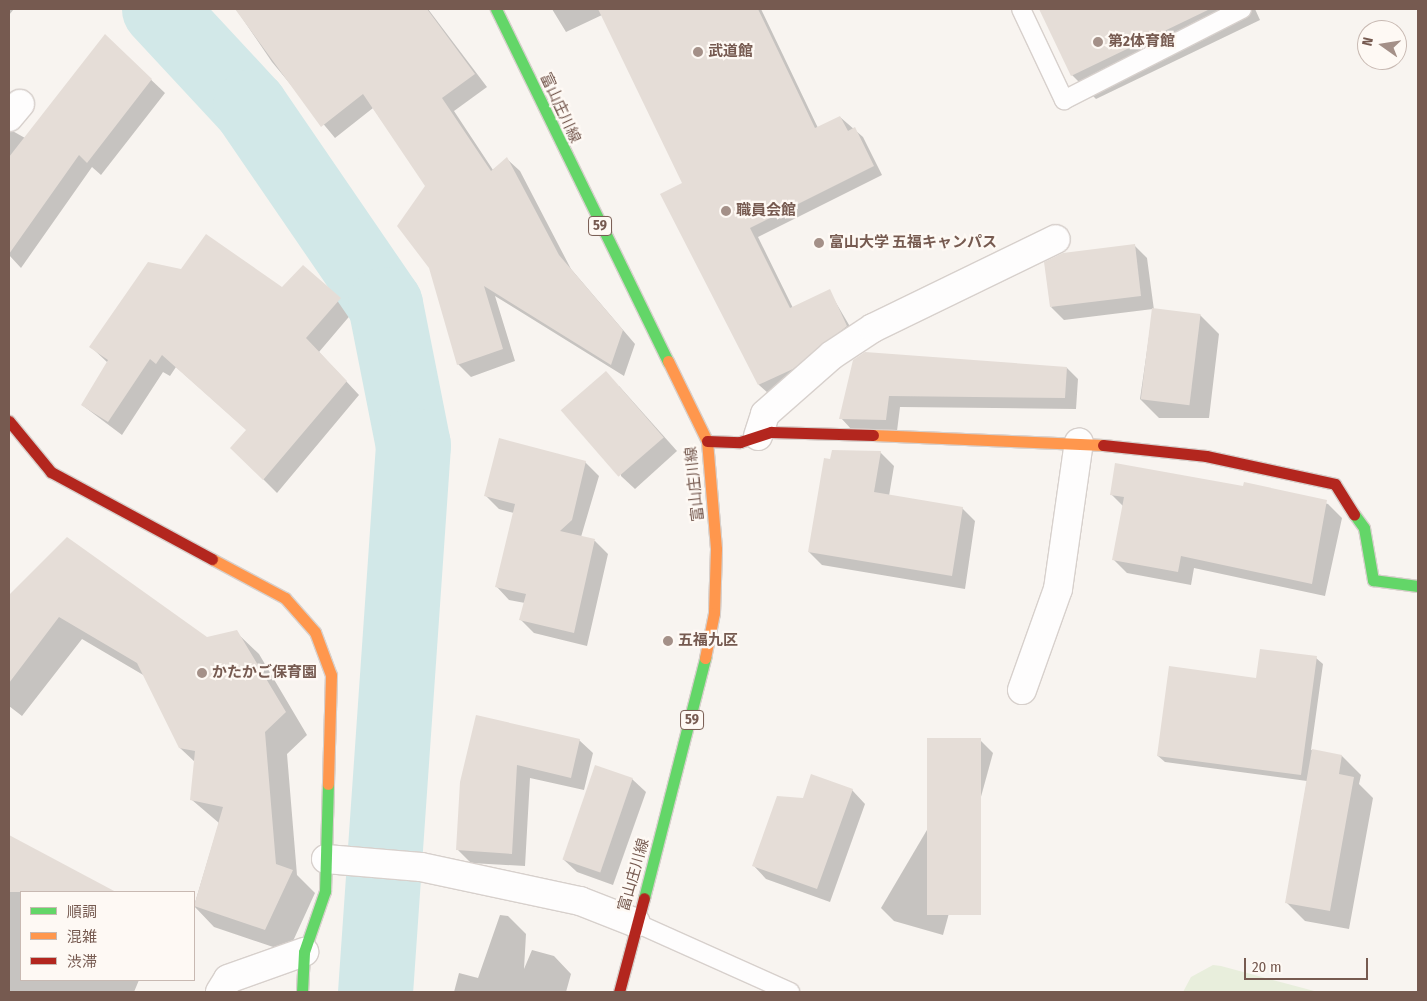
<!DOCTYPE html>
<meta charset="utf-8">
<style>
body{margin:0}
#map{position:relative;width:1427px;height:1001px;overflow:hidden;background:#f8f4f0;font-family:"Fira Sans Condensed","Noto Sans JP",sans-serif}
div>[style]{position:absolute}
[style*='--x']{left:calc(var(--x)*1px);top:calc(var(--y)*1px);width:calc(var(--w)*1px);rotate:calc(var(--a)*1deg)}
.green>*{inset:0;background:#e8eedc}
.shadow>*{inset:0;background:#0003}
.river>*{height:75px;margin:-37.5px;padding:0 37.5px;transform-origin:37.5px;border-radius:37.5px;background:#d2e8e8}
.building>*{inset:0;background:#e5ddd7;transform-origin:0 0}
.roads{filter:drop-shadow(1px 0 #d7d0cc) drop-shadow(-1px 0 #d7d0cc) drop-shadow(0 1px #d7d0cc) drop-shadow(0 -1px #d7d0cc)}
.lane>*{height:18px;margin:-9px;padding:0 9px;transform-origin:9px;border-radius:9px;background:#fefdfd}
.street>*{height:28px;margin:-14px;padding:0 14px;transform-origin:14px;border-radius:14px;background:#fefdfd}
.fast>*{height:11px;margin:-5.5px;padding:0 5.5px;transform-origin:5.5px;border-radius:5.5px;background:#63d668}
.slow>*{height:11px;margin:-5.5px;padding:0 5.5px;transform-origin:5.5px;border-radius:5.5px;background:#ff974d}
.jam>*{height:11px;margin:-5.5px;padding:0 5.5px;transform-origin:5.5px;border-radius:5.5px;background:#b3261e}
.dots>*{width:14px;height:14px;translate:-50% -50%;box-sizing:border-box;border:2px solid #fef9f4;border-radius:50%}
span{translate:-50% -50%;white-space:nowrap;text-align:center;line-height:1.15;-webkit-text-stroke:4.5px #fef9f4;paint-order:stroke}
.shield-label span{padding:1px 4px;background:#fef9f4;border:1px solid;border-radius:4px;-webkit-text-stroke-width:0}
.shield-label{font-size:14px;color:#765a50;font-weight:700}
.poi-label{font-size:15px;color:#765a50;font-weight:700}
.left{translate:0 -50%;text-align:left}
.street-label{font-size:15px;color:#765a50}
.frame{position:absolute;inset:0;border:10px solid #765a50;pointer-events:none}
.legend{position:absolute;left:20px;top:891px;width:175px;height:90px;box-sizing:border-box;background:#fef9f4;border:1px solid #c8b9b2;margin:0;padding:6px 9px;list-style:none;font-size:15px;color:#765a50}
.legend li{display:flex;align-items:center;gap:10px;height:25px}
.legend b{width:25px;border:1px solid #c8b9b2}
.north{position:absolute;left:1357px;top:20px;width:50px;height:50px;box-sizing:border-box;background:#fef9f4;border:1px solid #c8b9b2;border-radius:50%;rotate:283deg;font-size:14px;font-weight:700;line-height:20px;text-align:center;color:#765a50}
.north::after{content:'';display:block;margin:auto;width:18px;height:22px;background:#a49088;clip-path:polygon(50% 0,100% 100%,50% 72%,0 100%)}
.scale{position:absolute;left:1244px;top:958px;width:124px;height:22px;box-sizing:border-box;border:2px solid #765a50;border-top:0;padding-left:6px;font-size:15px;line-height:18px;white-space:nowrap;color:#765a50;-webkit-text-stroke:4px #fef9f4;paint-order:stroke}
</style>
<div id="map">
<div class="green">
<i style="clip-path:polygon(1213px 965px,1221px 966px,1318px 992px,1183px 992px,1191px 977px)"></i>
</div>
<div class="shadow">
<i style="clip-path:polygon(9px 9px,14px 9px,9px 15px)"></i>
<i style="clip-path:polygon(236px 9px,354px 9px,363px 22px,379px 9px,428px 9px,487px 87px,454px 111px,493px 170px,507px 159px,520px 171px,571px 269px,635px 344px,624px 376px,495px 296px,515px 361px,471px 377px,458px 364px,427px 186px,373px 108px,335px 138px,272px 62px)"></i>
<i style="clip-path:polygon(552px 9px,761px 9px,818px 128px,840px 117px,863px 137px,882px 175px,758px 237px,793px 308px,829px 291px,855px 335px,802px 377px,768px 393px,759px 385px,684px 184px,602px 15px,566px 32px)"></i>
<i style="clip-path:polygon(1040px 9px,1255px 9px,1260px 20px,1096px 99px,1072px 75px)"></i>
<i style="clip-path:polygon(105px 36px,165px 93px,101px 175px,92px 167px,21px 268px,9px 255px,9px 129px,25px 138px)"></i>
<i style="clip-path:polygon(1134px 245px,1147px 258px,1154px 310px,1200px 315px,1219px 334px,1209px 418px,1159px 418px,1140px 399px,1153px 309px,1064px 320px,1051px 307px)"></i>
<i style="clip-path:polygon(303px 267px,353px 312px,319px 352px,359px 395px,277px 493px,232px 448px,247px 430px,176px 367px,170px 376px,163px 372px,122px 435px,82px 405px,108px 363px,91px 347px,282px 289px)"></i>
<i style="clip-path:polygon(854px 361px,1067px 368px,1078px 379px,1076px 409px,900px 407px,897px 431px,852px 430px,841px 418px)"></i>
<i style="clip-path:polygon(619px 386px,677px 451px,635px 489px,621px 476px)"></i>
<i style="clip-path:polygon(880px 452px,894px 466px,889px 496px,962px 508px,975px 521px,965px 589px,822px 565px,809px 552px)"></i>
<i style="clip-path:polygon(585px 462px,599px 476px,581px 537px,595px 541px,608px 554px,587px 646px,534px 633px,521px 620px,525px 603px,509px 600px,496px 586px,514px 513px,499px 509px,486px 496px)"></i>
<i style="clip-path:polygon(1245px 483px,1328px 504px,1342px 518px,1325px 596px,1194px 568px,1191px 585px,1127px 573px,1114px 560px,1123px 506px,1111px 494px,1244px 488px)"></i>
<i style="clip-path:polygon(67px 538px,207px 639px,236px 632px,259px 654px,307px 735px,287px 754px,297px 875px,315px 893px,288px 952px,214px 927px,194px 906px,219px 823px,192px 800px,196px 763px,180px 748px,145px 676px,82px 639px,22px 716px,9px 706px,9px 597px)"></i>
<i style="clip-path:polygon(1316px 658px,1323px 664px,1311px 750px,1342px 756px,1361px 775px,1359px 784px,1373px 798px,1349px 929px,1305px 921px,1286px 902px,1307px 781px,1165px 762px,1158px 756px,1257px 679px)"></i>
<i style="clip-path:polygon(579px 740px,593px 753px,584px 790px,530px 778px,525px 866px,471px 863px,458px 850px,461px 783px)"></i>
<i style="clip-path:polygon(980px 740px,993px 753px,943px 935px,894px 921px,881px 908px)"></i>
<i style="clip-path:polygon(632px 779px,646px 792px,613px 885px,577px 872px,563px 859px)"></i>
<i style="clip-path:polygon(852px 790px,865px 804px,830px 902px,766px 879px,753px 865px,804px 799px)"></i>
<i style="clip-path:polygon(9px 836px,93px 881px,104px 892px,21px 892px,21px 980px,139px 980px,134px 992px,9px 992px)"></i>
<i style="clip-path:polygon(500px 915px,508px 916px,526px 934px,524px 969px,532px 950px,554px 956px,571px 974px,566px 992px,454px 992px,459px 973px,478px 978px)"></i>
</div>
<div class="river">
<i style="--x:159;--y:9;--w:134;--a:47.1"></i>
<i style="--x:250;--y:107;--w:239;--a:55.6"></i>
<i style="--x:385;--y:304;--w:144;--a:78.8"></i>
<i style="--x:413;--y:445;--w:548;--a:93.97"></i>
</div>
<div class="building">
<i style="clip-path:polygon(235px 9px,427px 9px,475px 74px,442px 98px,491px 171px,507px 157px,559px 255px,623px 330px,611px 365px,484px 286px,503px 349px,457px 365px,429px 268px,397px 226px,425px 186px,363px 94px,321px 127px)"></i>
<i style="clip-path:polygon(598px 9px,758px 9px,815px 128px,840px 116px,848px 131px,855px 127px,874px 166px,750px 228px,790px 308px,830px 289px,847px 326px,793px 369px,758px 385px,660px 194px,682px 183px)"></i>
<i style="clip-path:polygon(1039px 9px,1210px 9px,1071px 76px)"></i>
<i style="clip-path:polygon(105px 34px,152px 79px,87px 163px,79px 155px,9px 254px,9px 157px)"></i>
<i style="clip-path:polygon(206px 234px,282px 287px,303px 265px,341px 298px,306px 338px,347px 381px,263px 480px,230px 448px,246px 430px,162px 355px,156px 364px,150px 359px,108px 422px,81px 405px,108px 360px,89px 347px,148px 262px,181px 269px)"></i>
<i style="clip-path:polygon(1135px 244px,1141px 296px,1050px 307px,1044px 262px,1063px 253px)"></i>
<i style="left:1152px;top:308px;width:49px;height:92px;rotate:7deg"></i>
<i style="clip-path:polygon(865px 352px,1067px 367px,1065px 398px,889px 396px,886px 420px,839px 419px,853px 360px)"></i>
<i style="left:606px;top:371px;width:88px;height:60px;rotate:49deg"></i>
<i style="clip-path:polygon(499px 438px,586px 461px,572px 520px,560px 531px,595px 539px,574px 633px,519px 620px,526px 594px,495px 587px,515px 504px,484px 496px)"></i>
<i style="clip-path:polygon(832px 450px,881px 451px,874px 492px,963px 507px,952px 576px,808px 552px,824px 458px,830px 459px)"></i>
<i style="clip-path:polygon(1115px 463px,1243px 486px,1244px 482px,1327px 500px,1312px 584px,1181px 556px,1178px 572px,1112px 560px,1124px 497px,1110px 495px)"></i>
<i style="clip-path:polygon(67px 537px,207px 637px,237px 630px,286px 712px,265px 732px,276px 864px,293px 870px,265px 930px,194px 906px,223px 807px,190px 800px,195px 751px,179px 748px,137px 663px,59px 617px,9px 683px,9px 595px)"></i>
<i style="clip-path:polygon(1260px 649px,1317px 656px,1301px 775px,1157px 756px,1169px 666px,1256px 678px)"></i>
<i style="clip-path:polygon(476px 715px,580px 739px,571px 778px,517px 765px,512px 854px,456px 850px,460px 782px)"></i>
<i style="left:927px;top:738px;width:54px;height:177px"></i>
<i style="clip-path:polygon(1312px 749px,1342px 755px,1339px 774px,1354px 777px,1330px 911px,1285px 903px)"></i>
<i style="left:595px;top:765px;width:40px;height:100px;rotate:19deg"></i>
<i style="clip-path:polygon(811px 774px,853px 789px,817px 889px,752px 866px,777px 796px,803px 798px)"></i>
<i style="clip-path:polygon(9px 835px,116px 892px,9px 892px)"></i>
</div>
<div class="roads">
<div class="lane">
<i style="--x:1021;--y:9;--w:101;--a:64.7"></i>
<i style="--x:1064;--y:100;--w:200;--a:-27.1"></i>
<i style="--x:636;--y:923;--w:169;--a:24.1"></i>
</div>
<div class="street">
<i style="--x:9;--y:117;--w:17;--a:-50"></i>
<i style="--x:758;--y:436;--w:23;--a:-72"></i>
<i style="--x:765;--y:414;--w:89;--a:-41.4"></i>
<i style="--x:832;--y:355;--w:49;--a:-33.4"></i>
<i style="--x:873;--y:328;--w:203;--a:-25.9"></i>
<i style="--x:1022;--y:690;--w:107;--a:-70.4"></i>
<i style="--x:1058;--y:589;--w:148;--a:-81.9"></i>
<i style="--x:326;--y:859;--w:95;--a:4.8"></i>
<i style="--x:421;--y:867;--w:163;--a:12.1"></i>
<i style="--x:580;--y:901;--w:60;--a:21.4"></i>
<i style="--x:220;--y:992;--w:15;--a:-58"></i>
<i style="--x:228;--y:979;--w:81;--a:-19.6"></i>
</div>
<div class="fast">
<i style="--x:496;--y:9;--w:392;--a:64"></i>
<i style="--x:1354;--y:514;--w:17;--a:54"></i>
<i style="--x:1364;--y:528;--w:53;--a:80.2"></i>
<i style="--x:1373;--y:580;--w:45;--a:7.6"></i>
<i style="--x:644;--y:898;--w:248;--a:-75.7"></i>
<i style="--x:302;--y:992;--w:40;--a:-87.1"></i>
<i style="--x:304;--y:952;--w:65;--a:-71"></i>
<i style="--x:325;--y:891;--w:107;--a:-88.4"></i>
</div>
<div class="slow">
<i style="--x:668;--y:361;--w:89;--a:64"></i>
<i style="--x:707;--y:441;--w:108;--a:85.2"></i>
<i style="--x:716;--y:549;--w:64;--a:91.8"></i>
<i style="--x:714;--y:613;--w:46;--a:101.3"></i>
<i style="--x:873;--y:435;--w:230;--a:2.5"></i>
<i style="--x:212;--y:559;--w:83;--a:28.1"></i>
<i style="--x:285;--y:598;--w:45;--a:48.6"></i>
<i style="--x:315;--y:632;--w:46;--a:69.6"></i>
<i style="--x:331;--y:675;--w:109;--a:91.6"></i>
</div>
<div class="jam">
<i style="--x:9;--y:421;--w:66;--a:50.5"></i>
<i style="--x:51;--y:472;--w:183;--a:28.4"></i>
<i style="--x:707;--y:441;--w:33;--a:2"></i>
<i style="--x:740;--y:442;--w:33;--a:-18"></i>
<i style="--x:771;--y:432;--w:102;--a:1.7"></i>
<i style="--x:1103;--y:445;--w:104;--a:6.1"></i>
<i style="--x:1206;--y:456;--w:132;--a:12.2"></i>
<i style="--x:1335;--y:484;--w:36;--a:58"></i>
<i style="--x:619;--y:992;--w:97;--a:-75.1"></i>
</div>
</div>
<div class="dots">
<i style="left:1098px;top:42px;background:#a49088"></i>
<i style="left:698px;top:52px;background:#a49088"></i>
<i style="left:726px;top:211px;background:#a49088"></i>
<i style="left:819px;top:243px;background:#a49088"></i>
<i style="left:668px;top:641px;background:#a49088"></i>
<i style="left:202px;top:673px;background:#a49088"></i>
</div>
<div class="shield-label">
<span style="left:600px;top:226px">59</span>
<span style="left:692px;top:720px">59</span>
</div>
<div class="poi-label">
<span class="left" style="left:1108px;top:42px">第2体育館</span>
<span class="left" style="left:708px;top:52px">武道館</span>
<span class="left" style="left:736px;top:211px">職員会館</span>
<span class="left" style="left:829px;top:243px">富山大学 五福キャンパス</span>
<span class="left" style="left:678px;top:641px">五福九区</span>
<span class="left" style="left:212px;top:673px">かたかご保育園</span>
</div>
<div class="street-label">
<span style="left:560px;top:108px;rotate:65deg">富山庄川線</span>
<span style="left:695px;top:484px;rotate:-96deg">富山庄川線</span>
<span style="left:634px;top:875px;rotate:-74deg">富山庄川線</span>
</div>
<div class="frame"></div>
<ul class="legend">
<li><b style="height:6px;background:#63d668"></b>順調</li>
<li><b style="height:6px;background:#ff974d"></b>混雑</li>
<li><b style="height:6px;background:#b3261e"></b>渋滞</li>
</ul>
<div class="north">N</div>
<div class="scale">20 m</div>
</div>
